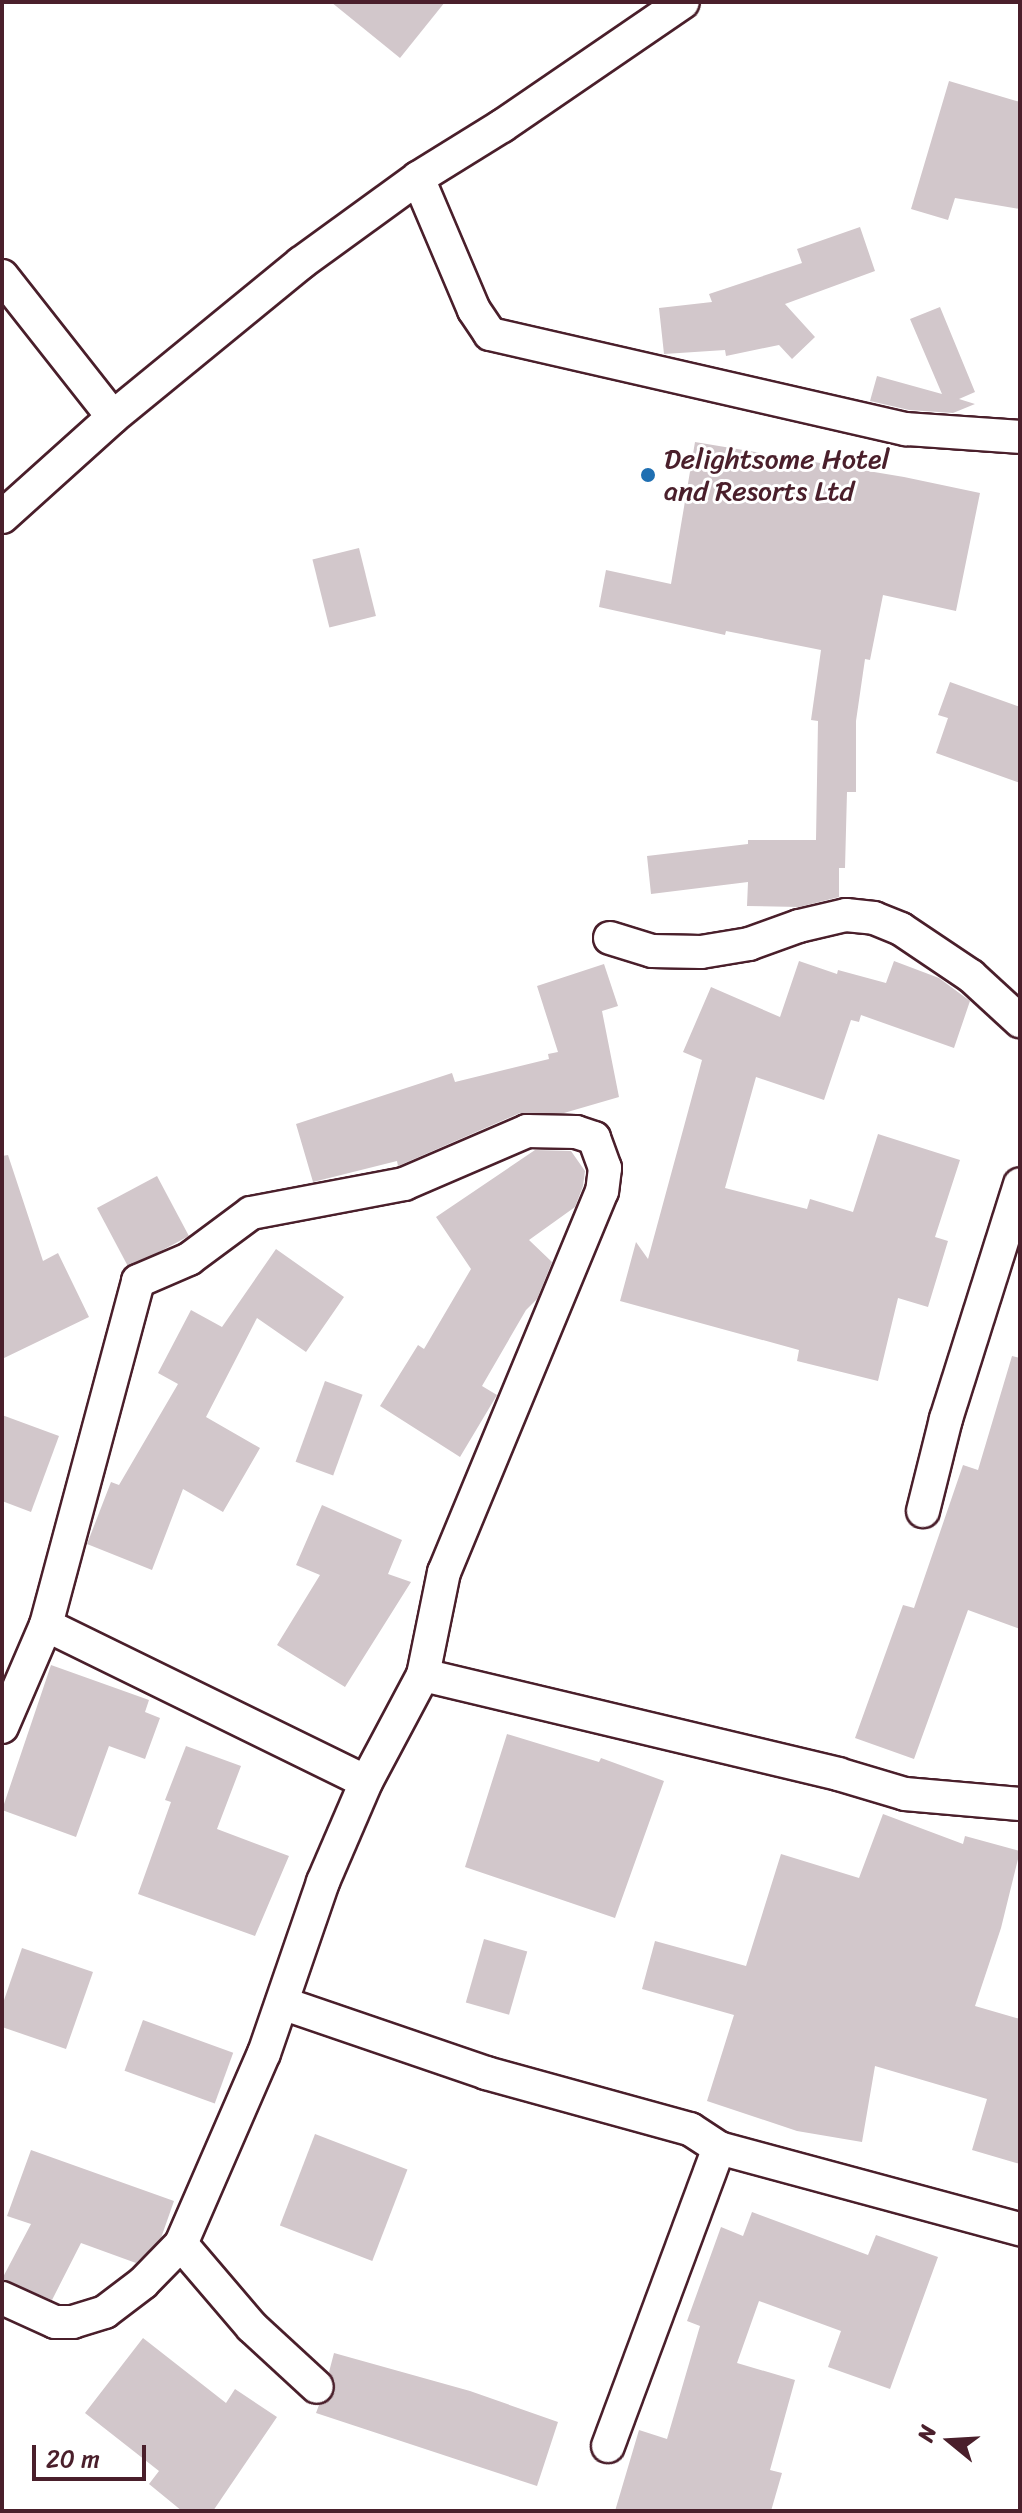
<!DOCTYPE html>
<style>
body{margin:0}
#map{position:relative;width:1022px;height:2513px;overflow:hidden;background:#fff;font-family:Sriracha,sans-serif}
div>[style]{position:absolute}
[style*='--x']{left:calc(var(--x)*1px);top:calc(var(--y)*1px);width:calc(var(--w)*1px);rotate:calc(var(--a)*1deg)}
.building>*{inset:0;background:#d2c7cb;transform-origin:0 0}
.roads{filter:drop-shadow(2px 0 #4a1f2b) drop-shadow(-2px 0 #4a1f2b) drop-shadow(0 2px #4a1f2b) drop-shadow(0 -2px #4a1f2b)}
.minor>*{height:32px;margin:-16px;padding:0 16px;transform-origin:16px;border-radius:16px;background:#fff}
.dots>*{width:22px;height:22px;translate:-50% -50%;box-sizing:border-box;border:4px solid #fff;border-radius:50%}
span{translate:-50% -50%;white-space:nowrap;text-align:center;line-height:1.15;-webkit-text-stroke:6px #fff;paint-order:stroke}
.poi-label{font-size:28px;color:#4a1f2b}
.left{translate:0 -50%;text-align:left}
.frame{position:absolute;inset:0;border:4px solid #4a1f2b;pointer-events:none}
.north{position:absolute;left:910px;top:2401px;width:80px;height:80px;-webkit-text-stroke:6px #fff;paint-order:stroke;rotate:288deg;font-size:22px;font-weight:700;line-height:32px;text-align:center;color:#4a1f2b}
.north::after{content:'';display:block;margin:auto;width:28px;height:36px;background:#4a1f2b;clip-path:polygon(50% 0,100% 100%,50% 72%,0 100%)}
.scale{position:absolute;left:32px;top:2445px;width:114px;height:36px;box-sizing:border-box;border:4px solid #4a1f2b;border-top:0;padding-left:10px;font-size:24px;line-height:28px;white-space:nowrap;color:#4a1f2b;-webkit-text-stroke:6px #fff;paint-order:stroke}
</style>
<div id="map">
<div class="building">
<i style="clip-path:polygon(331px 2px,445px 2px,400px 58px)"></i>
<i style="clip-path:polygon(949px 81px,1020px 102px,1020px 209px,955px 198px,948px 220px,911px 209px)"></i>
<i style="clip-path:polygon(860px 227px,875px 271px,785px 304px,815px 337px,792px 359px,779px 345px,726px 356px,725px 350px,664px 354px,659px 308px,712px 302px,709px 294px,802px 263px,797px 249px)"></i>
<i style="clip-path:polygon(940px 307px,975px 392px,959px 399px,975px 404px,953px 413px,909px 410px,870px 401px,877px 376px,942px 394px,910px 319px)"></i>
<i style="clip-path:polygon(695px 442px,904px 477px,980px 493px,956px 611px,883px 595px,870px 660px,865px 659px,856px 721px,856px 792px,847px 792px,845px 868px,839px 868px,839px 897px,799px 907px,747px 906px,748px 882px,651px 894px,647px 856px,748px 844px,748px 840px,816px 840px,818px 721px,811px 720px,821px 650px,726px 631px,725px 635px,599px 607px,606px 570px,671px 584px)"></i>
<i style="left:359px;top:548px;width:70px;height:48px;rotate:76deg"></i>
<i style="clip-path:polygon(950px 682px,1020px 707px,1020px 783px,936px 753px,948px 718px,938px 715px)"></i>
<i style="clip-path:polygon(799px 961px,837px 974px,838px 970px,886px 983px,894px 961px,939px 978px,970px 1001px,954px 1048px,861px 1015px,859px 1022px,851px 1020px,824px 1100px,756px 1077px,725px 1188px,807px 1209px,810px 1199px,853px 1212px,878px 1134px,960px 1160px,935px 1237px,948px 1241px,928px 1307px,898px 1298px,878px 1381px,797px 1361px,799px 1350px,620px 1301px,636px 1242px,648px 1259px,702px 1060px,683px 1052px,711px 987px,780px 1017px)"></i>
<i style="clip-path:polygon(604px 964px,618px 1006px,602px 1011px,619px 1097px,564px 1113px,520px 1113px,398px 1166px,397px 1161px,313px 1182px,296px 1124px,452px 1073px,455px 1082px,549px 1059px,548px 1054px,558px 1052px,537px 986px)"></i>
<i style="clip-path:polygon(535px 1150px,571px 1151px,585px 1171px,583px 1186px,575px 1207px,529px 1240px,552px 1262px,537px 1299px,526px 1310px,482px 1386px,497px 1395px,460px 1457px,380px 1406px,418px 1345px,424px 1349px,471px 1269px,436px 1217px)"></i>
<i style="clip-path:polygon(8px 1155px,43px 1261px,58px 1253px,89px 1317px,2px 1359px,2px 1156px)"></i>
<i style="left:157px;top:1176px;width:68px;height:68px;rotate:62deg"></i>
<i style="clip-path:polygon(276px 1249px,344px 1297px,306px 1352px,257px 1318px,206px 1417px,260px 1448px,223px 1512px,183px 1489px,152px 1570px,87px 1544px,111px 1482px,119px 1485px,178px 1384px,158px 1373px,191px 1310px,222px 1327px)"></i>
<i style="clip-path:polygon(1012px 1356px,1020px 1358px,1020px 1629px,968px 1610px,914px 1759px,855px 1738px,903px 1605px,914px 1608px,963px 1465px,978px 1470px)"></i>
<i style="left:325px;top:1381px;width:40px;height:86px;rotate:20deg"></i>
<i style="clip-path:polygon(2px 1415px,59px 1436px,31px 1512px,2px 1501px)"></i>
<i style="clip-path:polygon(322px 1505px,402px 1540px,388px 1574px,411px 1582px,345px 1687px,277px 1645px,320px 1575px,296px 1565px)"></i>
<i style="clip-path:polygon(51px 1665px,149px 1700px,145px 1712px,160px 1718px,145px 1759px,109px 1746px,76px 1837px,2px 1810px)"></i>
<i style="clip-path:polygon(507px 1734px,599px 1762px,601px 1758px,664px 1781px,615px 1918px,465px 1867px)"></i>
<i style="clip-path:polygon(186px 1746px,241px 1766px,217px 1829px,289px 1856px,255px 1936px,138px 1894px,171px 1802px,165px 1800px)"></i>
<i style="clip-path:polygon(883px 1814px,963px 1844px,965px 1836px,1020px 1851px,1001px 1928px,975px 2006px,1020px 2019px,1020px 2164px,972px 2150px,987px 2099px,875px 2066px,862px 2142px,797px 2131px,707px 2101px,734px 2015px,642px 1989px,655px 1941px,746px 1966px,781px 1854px,859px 1878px)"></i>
<i style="left:484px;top:1939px;width:45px;height:66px;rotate:16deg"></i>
<i style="clip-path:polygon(22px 1948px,93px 1972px,66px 2049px,2px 2027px,2px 2006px)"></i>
<i style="left:143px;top:2020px;width:96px;height:54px;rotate:20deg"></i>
<i style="left:315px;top:2134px;width:99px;height:98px;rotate:21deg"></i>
<i style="clip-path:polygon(31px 2150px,174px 2201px,161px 2238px,136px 2263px,81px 2243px,52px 2300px,2px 2279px,31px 2224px,7px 2216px)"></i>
<i style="clip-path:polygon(752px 2212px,868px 2255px,876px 2235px,938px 2257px,890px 2389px,828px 2367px,841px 2331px,759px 2301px,737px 2363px,795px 2380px,770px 2470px,782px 2473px,771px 2511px,615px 2511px,639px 2430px,667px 2439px,700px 2326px,687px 2321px,721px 2227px,743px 2236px)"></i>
<i style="clip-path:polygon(143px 2338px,226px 2403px,235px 2389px,277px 2417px,213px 2511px,182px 2511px,149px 2484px,159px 2471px,85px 2413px)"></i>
<i style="clip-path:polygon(334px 2353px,470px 2391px,558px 2422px,537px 2486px,316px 2413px,319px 2405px,330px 2400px,335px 2392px,335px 2381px,329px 2372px)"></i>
</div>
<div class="roads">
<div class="minor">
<i style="--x:418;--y:178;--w:143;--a:67"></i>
<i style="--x:474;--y:310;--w:29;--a:56"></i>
<i style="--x:490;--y:334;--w:427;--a:12.9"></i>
<i style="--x:906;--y:429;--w:114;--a:4"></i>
<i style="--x:2;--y:276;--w:179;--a:51.8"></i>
<i style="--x:2;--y:517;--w:149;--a:-42"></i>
<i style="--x:113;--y:417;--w:243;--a:-39.3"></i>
<i style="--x:301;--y:263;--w:145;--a:-36"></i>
<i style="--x:418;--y:178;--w:99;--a:-31.8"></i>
<i style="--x:502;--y:126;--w:219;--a:-34.4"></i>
<i style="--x:610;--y:938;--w:44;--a:17.2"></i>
<i style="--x:652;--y:951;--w:49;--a:1.2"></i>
<i style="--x:701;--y:952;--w:49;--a:-9.5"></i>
<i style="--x:749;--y:944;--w:53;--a:-19.8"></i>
<i style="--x:799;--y:926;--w:48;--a:-13.2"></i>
<i style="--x:846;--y:915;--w:28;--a:6"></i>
<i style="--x:874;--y:918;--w:29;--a:22"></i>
<i style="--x:901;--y:929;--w:84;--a:33.9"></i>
<i style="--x:971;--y:976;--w:67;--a:42.6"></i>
<i style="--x:923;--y:1511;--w:95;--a:-76"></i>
<i style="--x:946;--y:1419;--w:246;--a:-72.5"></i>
<i style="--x:46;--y:1625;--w:356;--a:26.1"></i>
<i style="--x:423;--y:1675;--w:427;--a:13.4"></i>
<i style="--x:838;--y:1774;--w:70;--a:16.6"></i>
<i style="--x:905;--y:1794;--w:115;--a:5"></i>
<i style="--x:2;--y:1727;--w:111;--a:-66.7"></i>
<i style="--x:46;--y:1625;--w:356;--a:-75"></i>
<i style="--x:138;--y:1281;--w:56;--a:-23.3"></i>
<i style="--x:189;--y:1259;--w:77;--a:-36.6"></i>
<i style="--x:251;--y:1213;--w:156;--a:-10.7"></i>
<i style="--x:404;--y:1184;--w:134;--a:-23.3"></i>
<i style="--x:527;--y:1131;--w:49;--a:1.2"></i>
<i style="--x:576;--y:1132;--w:19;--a:18"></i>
<i style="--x:594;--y:1138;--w:32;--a:70"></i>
<i style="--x:605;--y:1168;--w:23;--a:97"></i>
<i style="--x:602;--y:1191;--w:412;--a:112.5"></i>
<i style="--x:444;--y:1572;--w:105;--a:101.5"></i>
<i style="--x:423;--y:1675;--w:121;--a:118"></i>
<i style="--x:366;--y:1782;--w:109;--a:113.3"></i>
<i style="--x:323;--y:1882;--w:181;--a:109"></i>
<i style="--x:264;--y:2053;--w:208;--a:113.5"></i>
<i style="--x:181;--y:2244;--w:54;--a:134.3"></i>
<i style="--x:143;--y:2283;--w:48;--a:142.7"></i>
<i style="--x:105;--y:2312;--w:34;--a:163"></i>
<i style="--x:73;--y:2322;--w:18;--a:180"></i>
<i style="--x:55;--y:2322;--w:58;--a:-155.6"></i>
<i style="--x:282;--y:2003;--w:216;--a:18.9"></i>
<i style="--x:486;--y:2073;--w:212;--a:15.4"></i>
<i style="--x:690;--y:2129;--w:35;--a:33"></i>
<i style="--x:719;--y:2148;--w:312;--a:15.1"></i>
<i style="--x:181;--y:2244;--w:109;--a:49.5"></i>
<i style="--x:252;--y:2327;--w:88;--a:42.7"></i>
<i style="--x:608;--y:2446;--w:318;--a:-69.6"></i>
</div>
</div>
<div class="dots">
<i style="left:648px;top:475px;background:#1f6fb2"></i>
</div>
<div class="poi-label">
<span class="left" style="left:664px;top:475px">Delightsome Hotel<br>and Resorts Ltd</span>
</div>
<div class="frame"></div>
<div class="north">N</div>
<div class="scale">20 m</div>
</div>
